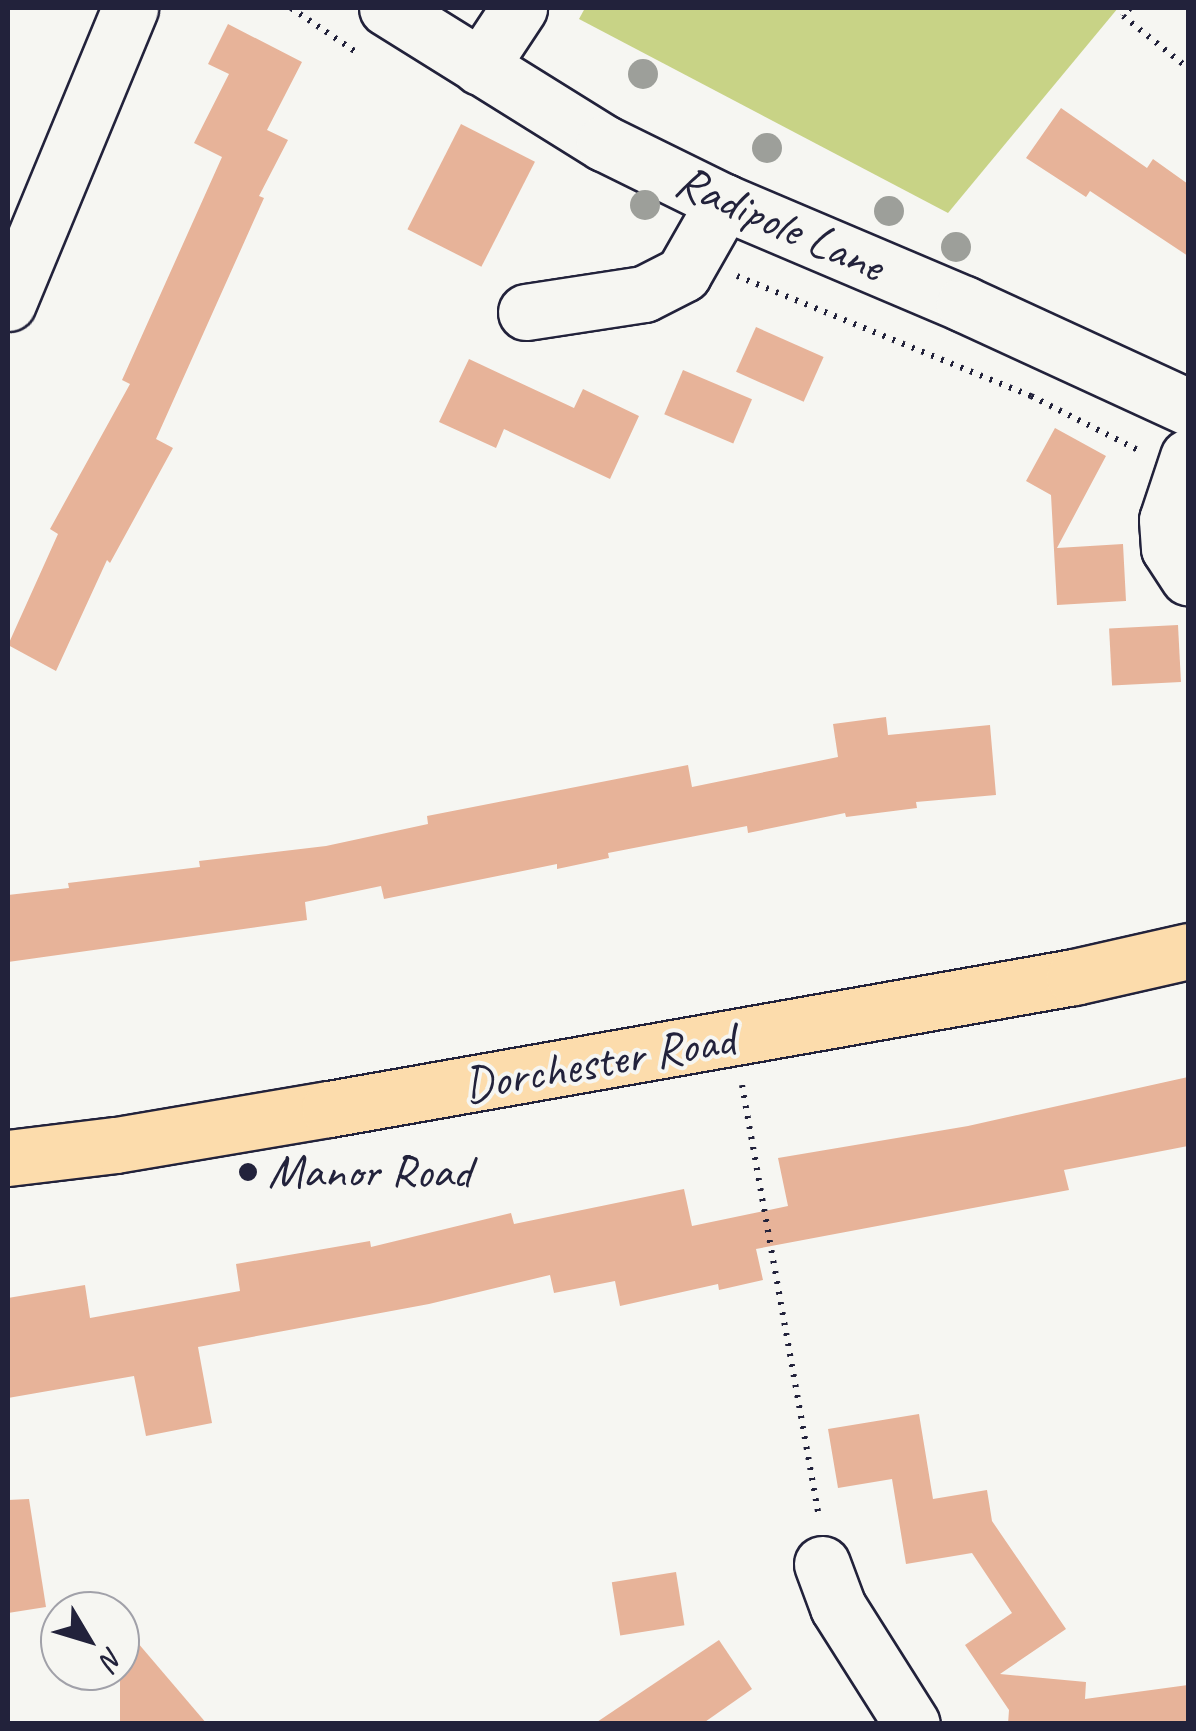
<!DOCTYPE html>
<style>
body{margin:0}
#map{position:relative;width:1196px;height:1731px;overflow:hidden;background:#f6f6f2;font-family:Caveat,sans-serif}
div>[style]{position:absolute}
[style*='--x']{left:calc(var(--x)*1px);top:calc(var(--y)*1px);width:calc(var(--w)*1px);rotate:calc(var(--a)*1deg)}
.green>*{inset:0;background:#c8d386}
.building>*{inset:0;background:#e7b399;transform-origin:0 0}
.path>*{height:6px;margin-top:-3px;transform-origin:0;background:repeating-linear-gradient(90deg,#22223b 0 2.5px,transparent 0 10.5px)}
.roads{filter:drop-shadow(2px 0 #22223b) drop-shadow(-2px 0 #22223b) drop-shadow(0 2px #22223b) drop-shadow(0 -2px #22223b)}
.minor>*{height:55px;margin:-27.5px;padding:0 27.5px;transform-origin:27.5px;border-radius:27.5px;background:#f6f6f2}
.major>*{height:55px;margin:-27.5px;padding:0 27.5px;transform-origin:27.5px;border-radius:27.5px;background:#fcdcac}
.trees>*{width:30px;height:30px;margin:-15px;border-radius:50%;background:#9d9f9a}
.dots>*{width:28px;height:28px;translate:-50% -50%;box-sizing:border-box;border:5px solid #f6f6f2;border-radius:50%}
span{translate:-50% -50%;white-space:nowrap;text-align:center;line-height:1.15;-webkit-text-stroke:8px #f6f6f2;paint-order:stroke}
.street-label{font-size:48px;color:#22223b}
.poi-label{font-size:48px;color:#22223b}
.left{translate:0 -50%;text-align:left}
.frame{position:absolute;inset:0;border:10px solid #22223b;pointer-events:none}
.north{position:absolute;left:40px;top:1591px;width:100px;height:100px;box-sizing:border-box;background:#f6f6f2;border:2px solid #a1a1a9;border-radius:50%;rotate:128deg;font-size:28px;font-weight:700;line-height:40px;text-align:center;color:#22223b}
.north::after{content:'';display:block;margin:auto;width:35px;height:45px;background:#22223b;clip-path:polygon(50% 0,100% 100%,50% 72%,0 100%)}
</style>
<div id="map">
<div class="green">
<i style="clip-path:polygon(585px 8px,1118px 8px,948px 213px,579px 19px)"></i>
</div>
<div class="building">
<i style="clip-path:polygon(228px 24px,302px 62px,267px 130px,288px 140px,259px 196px,264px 198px,156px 439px,173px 448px,110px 563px,107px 560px,56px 671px,8px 645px,58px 534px,50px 529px,130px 384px,122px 380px,222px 157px,194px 143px,229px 74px,208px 64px)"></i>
<i style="clip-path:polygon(1061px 108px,1147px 168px,1153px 159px,1188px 184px,1188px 256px,1090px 191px,1086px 197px,1026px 158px)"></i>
<i style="left:461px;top:124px;width:83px;height:118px;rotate:27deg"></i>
<i style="left:756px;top:327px;width:74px;height:49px;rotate:24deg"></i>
<i style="clip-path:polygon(469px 359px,574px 408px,583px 389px,639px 416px,610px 479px,504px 429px,496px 448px,439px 422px)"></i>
<i style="left:683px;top:370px;width:75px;height:48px;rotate:23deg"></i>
<i style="clip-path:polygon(1055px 428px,1106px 456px,1057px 548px,1123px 544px,1126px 601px,1057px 605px,1051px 495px,1026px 481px)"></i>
<i style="left:1178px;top:625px;width:57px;height:69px;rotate:87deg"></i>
<i style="clip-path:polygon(886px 717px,888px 735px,990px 725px,996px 795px,916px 802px,917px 808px,846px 817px,845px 813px,748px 833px,747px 826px,608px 853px,609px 858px,557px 869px,557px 864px,384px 899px,381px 886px,305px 902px,307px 920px,8px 962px,8px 895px,69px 888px,68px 883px,200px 867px,199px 861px,326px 846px,428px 824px,427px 816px,688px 765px,692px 787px,838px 757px,833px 724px)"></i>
<i style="clip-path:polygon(1188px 1077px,1188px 1146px,1064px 1170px,1069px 1190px,756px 1249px,763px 1280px,719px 1290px,718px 1284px,620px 1306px,615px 1281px,554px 1293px,550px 1275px,429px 1304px,198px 1347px,212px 1423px,146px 1436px,134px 1376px,8px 1398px,8px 1298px,85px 1285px,90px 1318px,240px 1291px,236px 1264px,370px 1241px,371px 1247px,511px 1213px,514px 1224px,684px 1189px,692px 1226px,788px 1206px,778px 1158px,968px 1126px)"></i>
<i style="clip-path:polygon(919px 1414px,933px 1499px,987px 1490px,992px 1521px,1066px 1629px,1000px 1674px,1086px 1682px,1085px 1699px,1188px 1685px,1188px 1724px,1008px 1724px,1009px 1710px,965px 1645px,1012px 1613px,972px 1553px,906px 1564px,892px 1479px,838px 1488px,828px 1429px)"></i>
<i style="clip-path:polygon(29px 1499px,46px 1607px,8px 1613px,8px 1500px)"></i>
<i style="left:676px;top:1572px;width:54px;height:65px;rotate:81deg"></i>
<i style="clip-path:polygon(120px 1622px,207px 1724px,120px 1724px)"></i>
<i style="clip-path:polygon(719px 1640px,752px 1689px,702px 1724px,594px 1724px)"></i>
</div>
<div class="path">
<i style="--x:291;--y:8;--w:78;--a:34.1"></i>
<i style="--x:1130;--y:8;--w:11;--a:131"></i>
<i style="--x:1123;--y:16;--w:83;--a:38.7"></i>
<i style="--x:737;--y:276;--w:318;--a:22.2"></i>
<i style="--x:1031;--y:396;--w:120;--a:26.8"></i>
<i style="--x:742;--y:1085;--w:438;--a:79.9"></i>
</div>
<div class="roads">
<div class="minor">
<i style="--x:387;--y:8;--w:256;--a:31.9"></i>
<i style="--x:604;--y:143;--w:134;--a:26.2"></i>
<i style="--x:724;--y:202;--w:261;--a:23"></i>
<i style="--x:964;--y:304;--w:247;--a:24.7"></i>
<i style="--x:480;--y:67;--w:71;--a:-56.5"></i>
<i style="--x:8;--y:303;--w:319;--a:-67.5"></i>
<i style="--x:526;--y:312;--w:119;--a:-8.7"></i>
<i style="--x:644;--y:294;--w:44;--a:-27.1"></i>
<i style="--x:683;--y:274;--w:83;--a:-60.3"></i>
<i style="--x:1188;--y:457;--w:66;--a:108.4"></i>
<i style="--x:1167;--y:520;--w:28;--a:86"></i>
<i style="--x:1169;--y:548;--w:35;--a:57"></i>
<i style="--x:822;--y:1564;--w:46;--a:69.6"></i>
<i style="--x:838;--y:1607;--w:138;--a:57.7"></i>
</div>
<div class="major">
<i style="--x:8;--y:1158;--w:109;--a:-6.9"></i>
<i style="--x:116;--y:1145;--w:216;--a:-9.6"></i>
<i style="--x:329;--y:1109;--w:757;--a:-10.05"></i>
<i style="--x:1074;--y:977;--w:117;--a:-12.8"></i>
</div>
</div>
<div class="trees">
<i style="left:643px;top:74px"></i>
<i style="left:767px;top:148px"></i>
<i style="left:645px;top:205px"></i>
<i style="left:889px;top:211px"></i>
<i style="left:956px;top:247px"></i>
</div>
<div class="dots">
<i style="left:248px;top:1172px;background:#22223b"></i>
</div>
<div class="street-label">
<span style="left:780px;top:223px;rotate:24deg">Radipole Lane</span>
<span style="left:599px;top:1062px;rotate:-10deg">Dorchester Road</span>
</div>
<div class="poi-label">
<span class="left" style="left:268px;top:1172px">Manor Road</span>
</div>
<div class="frame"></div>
<div class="north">N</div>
</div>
